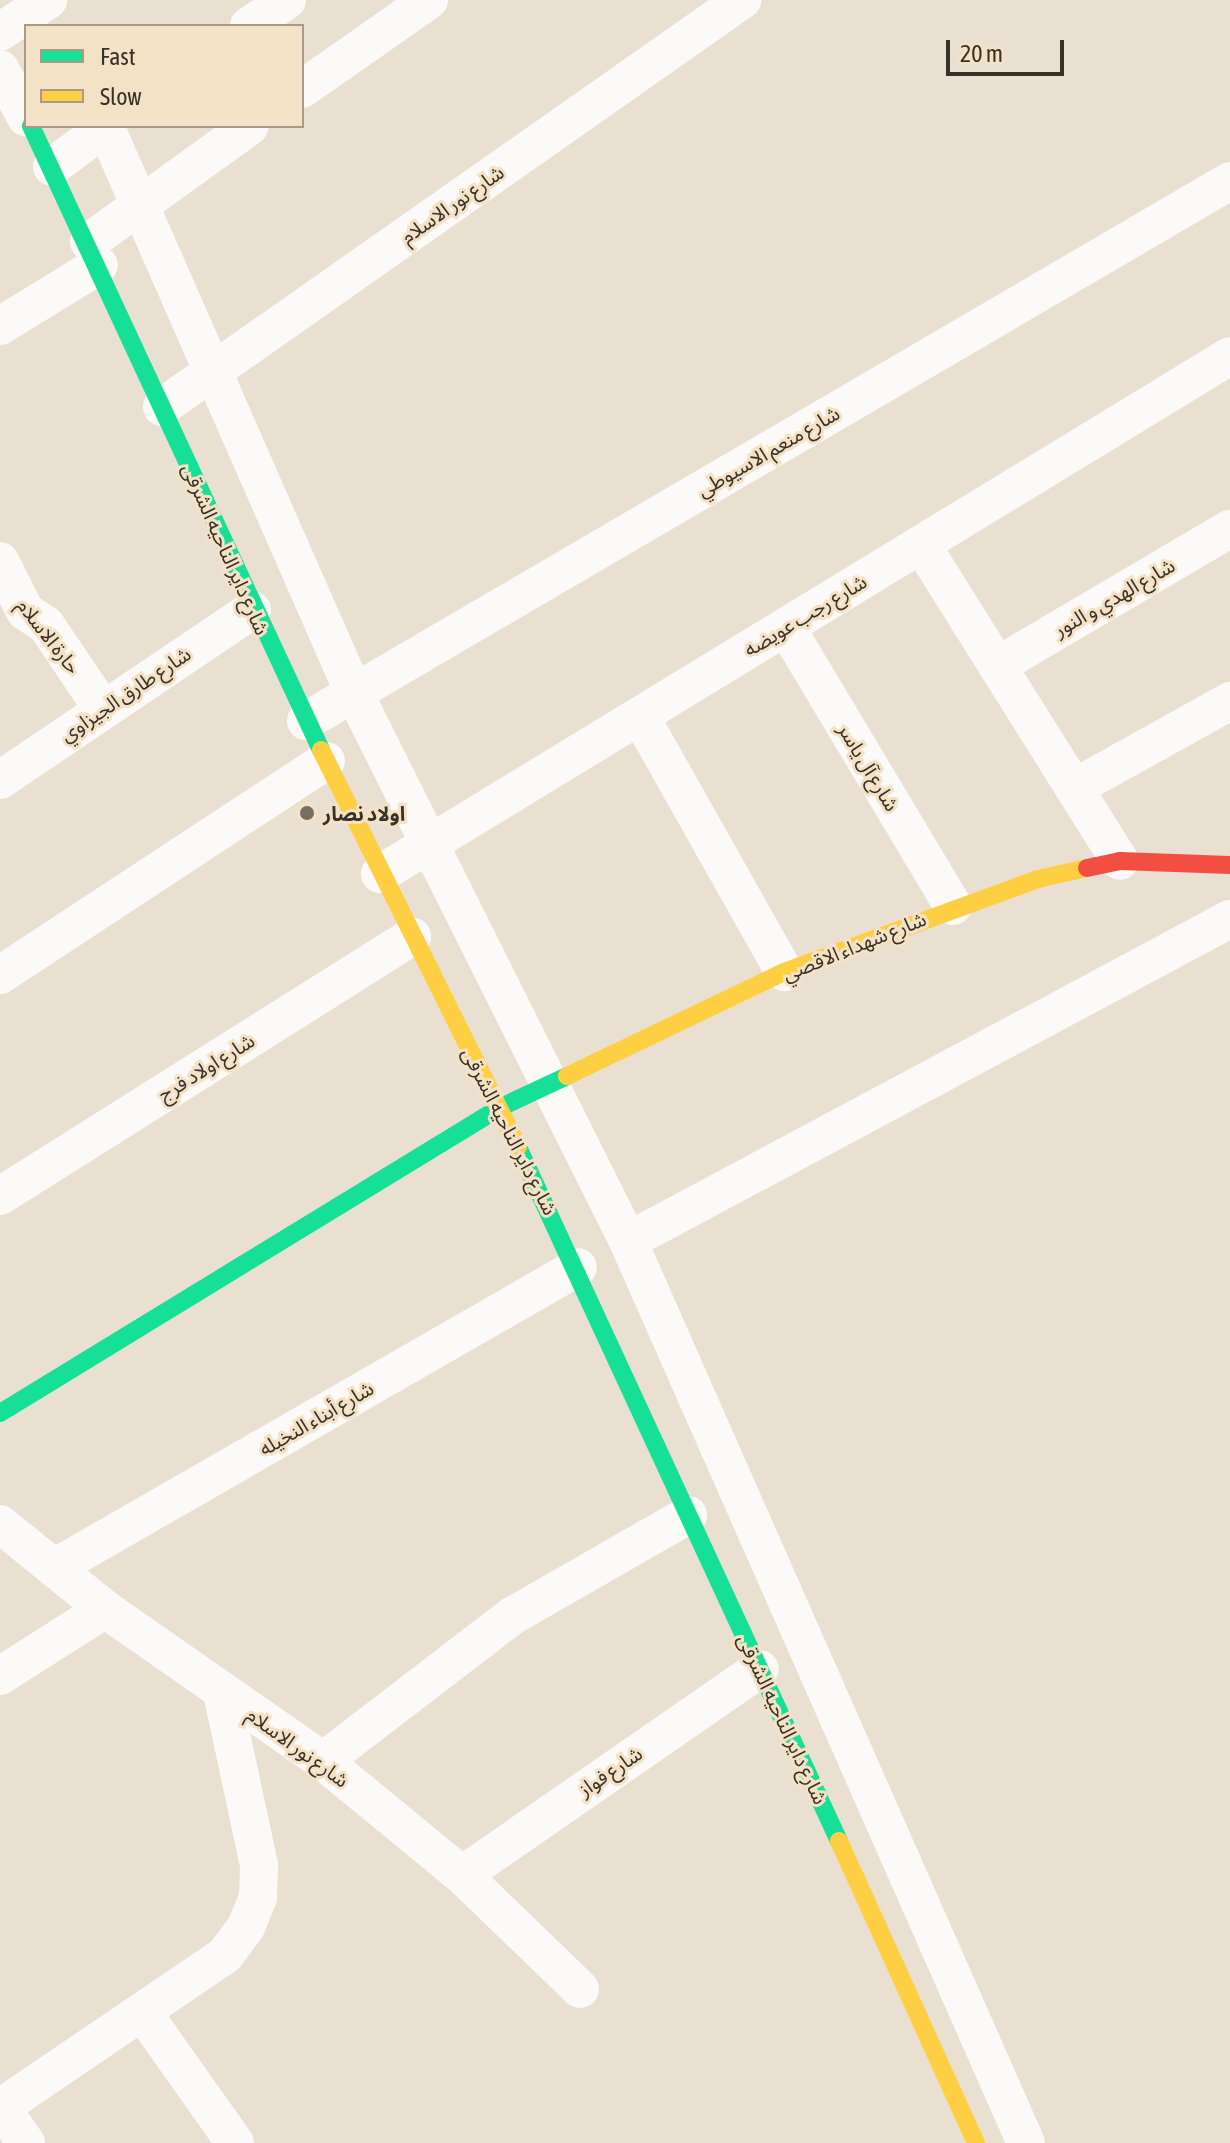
<!DOCTYPE html>
<meta charset="utf-8">
<style>
body{margin:0}
#map{position:relative;width:1230px;height:2143px;overflow:hidden;background:#eae0d2;font-family:"Asap Condensed","Noto Sans Arabic",sans-serif}
div>[style]{position:absolute}
[style*='--x']{left:calc(var(--x)*1px);top:calc(var(--y)*1px);width:calc(var(--w)*1px);rotate:calc(var(--a)*1deg)}
.street>*{height:38px;margin:-19px;padding:0 19px;transform-origin:19px;border-radius:19px;background:#fcfaf8}
.fast>*{height:18px;margin:-9px;padding:0 9px;transform-origin:9px;border-radius:9px;background:#16e098}
.slow>*{height:18px;margin:-9px;padding:0 9px;transform-origin:9px;border-radius:9px;background:#ffcf43}
.jam>*{height:18px;margin:-9px;padding:0 9px;transform-origin:9px;border-radius:9px;background:#f24e42}
.dots>*{width:22px;height:22px;translate:-50% -50%;box-sizing:border-box;border:4px solid #f4e2c7;border-radius:50%}
span{translate:-50% -50%;white-space:nowrap;text-align:center;line-height:1.15;-webkit-text-stroke:6px #f4e2c7;paint-order:stroke}
.street-label{font-size:20px;color:#383127}
.poi-label{font-size:20px;color:#383127;font-weight:700}
.left{translate:0 -50%;text-align:left}
.legend{position:absolute;left:24px;top:24px;width:280px;height:104px;box-sizing:border-box;background:#f4e2c7;border:2px solid #a99b87;margin:0;padding:10px 14px;list-style:none;font-size:24px;color:#383127}
.legend li{display:flex;align-items:center;gap:16px;height:40px}
.legend b{width:40px;border:2px solid #a99b87}
.scale{position:absolute;left:946px;top:40px;width:118px;height:36px;box-sizing:border-box;border:4px solid #383127;border-top:0;padding-left:10px;font-size:24px;line-height:28px;white-space:nowrap;color:#383127;-webkit-text-stroke:6px #f4e2c7;paint-order:stroke}
</style>
<div id="map">
<div class="street">
<i style="--x:249;--y:26;--w:46;--a:-34.4"></i>
<i style="--x:0;--y:32;--w:58;--a:-33.7"></i>
<i style="--x:0;--y:69;--w:55;--a:61.6"></i>
<i style="--x:302;--y:89;--w:155;--a:-35"></i>
<i style="--x:105;--y:126;--w:619;--a:66.29"></i>
<i style="--x:354;--y:693;--w:613;--a:63.43"></i>
<i style="--x:628;--y:1241;--w:986;--a:66.19"></i>
<i style="--x:52;--y:167;--w:69;--a:-36.7"></i>
<i style="--x:89;--y:242;--w:198;--a:-35.8"></i>
<i style="--x:0;--y:326;--w:116;--a:-31.6"></i>
<i style="--x:162;--y:407;--w:709;--a:-35.06"></i>
<i style="--x:921;--y:544;--w:374;--a:57.9"></i>
<i style="--x:0;--y:561;--w:56;--a:63.4"></i>
<i style="--x:25;--y:611;--w:25;--a:34"></i>
<i style="--x:46;--y:625;--w:100;--a:56"></i>
<i style="--x:786;--y:627;--w:325;--a:59.1"></i>
<i style="--x:997;--y:666;--w:270;--a:-30.5"></i>
<i style="--x:640;--y:716;--w:294;--a:60.6"></i>
<i style="--x:306;--y:721;--w:1070;--a:-30.3"></i>
<i style="--x:0;--y:780;--w:304;--a:-34"></i>
<i style="--x:1074;--y:788;--w:179;--a:-29.1"></i>
<i style="--x:380;--y:874;--w:995;--a:-31.36"></i>
<i style="--x:0;--y:975;--w:390;--a:-33.3"></i>
<i style="--x:0;--y:1196;--w:487;--a:-32.2"></i>
<i style="--x:628;--y:1241;--w:683;--a:-28.14"></i>
<i style="--x:0;--y:1524;--w:135;--a:39"></i>
<i style="--x:105;--y:1609;--w:266;--a:34.9"></i>
<i style="--x:323;--y:1761;--w:180;--a:39.4"></i>
<i style="--x:462;--y:1875;--w:164;--a:44"></i>
<i style="--x:54;--y:1568;--w:604;--a:-29.87"></i>
<i style="--x:0;--y:1676;--w:125;--a:-32.5"></i>
<i style="--x:323;--y:1761;--w:238;--a:-37.5"></i>
<i style="--x:512;--y:1616;--w:203;--a:-29.8"></i>
<i style="--x:462;--y:1875;--w:362;--a:-34.7"></i>
<i style="--x:143;--y:2013;--w:159;--a:54.7"></i>
<i style="--x:1;--y:2107;--w:44;--a:55.2"></i>
<i style="--x:0;--y:2108;--w:272;--a:-34.2"></i>
<i style="--x:225;--y:1955;--w:35;--a:-53"></i>
<i style="--x:246;--y:1927;--w:31;--a:-68"></i>
<i style="--x:258;--y:1898;--w:33;--a:-88"></i>
<i style="--x:259;--y:1865;--w:176;--a:-102.1"></i>
</div>
<div class="fast">
<i style="--x:31;--y:126;--w:688;--a:65.07"></i>
<i style="--x:518;--y:1147;--w:765;--a:65.18"></i>
<i style="--x:0;--y:1413;--w:585;--a:-31.43"></i>
<i style="--x:499;--y:1108;--w:75;--a:-25.2"></i>
</div>
<div class="slow">
<i style="--x:321;--y:750;--w:443;--a:63.6"></i>
<i style="--x:567;--y:1076;--w:241;--a:-25.6"></i>
<i style="--x:784;--y:972;--w:270;--a:-20.1"></i>
<i style="--x:1038;--y:879;--w:50;--a:-12.7"></i>
<i style="--x:839;--y:1841;--w:332;--a:65.6"></i>
</div>
<div class="jam">
<i style="--x:1087;--y:868;--w:34;--a:-12"></i>
<i style="--x:1120;--y:861;--w:110;--a:2.1"></i>
</div>
<div class="dots">
<i style="left:307px;top:813px;background:#766e63"></i>
</div>
<div class="street-label">
<span style="left:452px;top:204px;rotate:-35deg">شارع نور الاسلام</span>
<span style="left:768px;top:451px;rotate:-30deg">شارع منعم الاسيوطي</span>
<span style="left:226px;top:549px;rotate:66deg">شارع داير الناحيه الشرقى</span>
<span style="left:1114px;top:597px;rotate:-30deg">شارع الهدي و النور</span>
<span style="left:805px;top:615px;rotate:-31deg">شارع رجب عويضه</span>
<span style="left:49px;top:636px;rotate:52deg">حارة الاسلام</span>
<span style="left:125px;top:694px;rotate:-34deg">شارع طارق الجيزاوي</span>
<span style="left:869px;top:767px;rotate:59deg">شارع آل ياسر</span>
<span style="left:854px;top:946px;rotate:-22deg">شارع شهداء الاقصي</span>
<span style="left:206px;top:1067px;rotate:-32deg">شارع اولاد فرج</span>
<span style="left:510px;top:1131px;rotate:63deg">شارع داير الناحيه الشرقى</span>
<span style="left:316px;top:1418px;rotate:-30deg">شارع أبناء النخيله</span>
<span style="left:783px;top:1719px;rotate:65deg">شارع داير الناحيه الشرقى</span>
<span style="left:298px;top:1747px;rotate:36deg">شارع نور الاسلام</span>
<span style="left:610px;top:1771px;rotate:-34deg">شارع فواز</span>
</div>
<div class="poi-label">
<span class="left" style="left:323px;top:813px">اولاد نصار</span>
</div>
<ul class="legend">
<li><b style="height:10px;background:#16e098"></b>Fast</li>
<li><b style="height:10px;background:#ffcf43"></b>Slow</li>
</ul>
<div class="scale">20 m</div>
</div>
